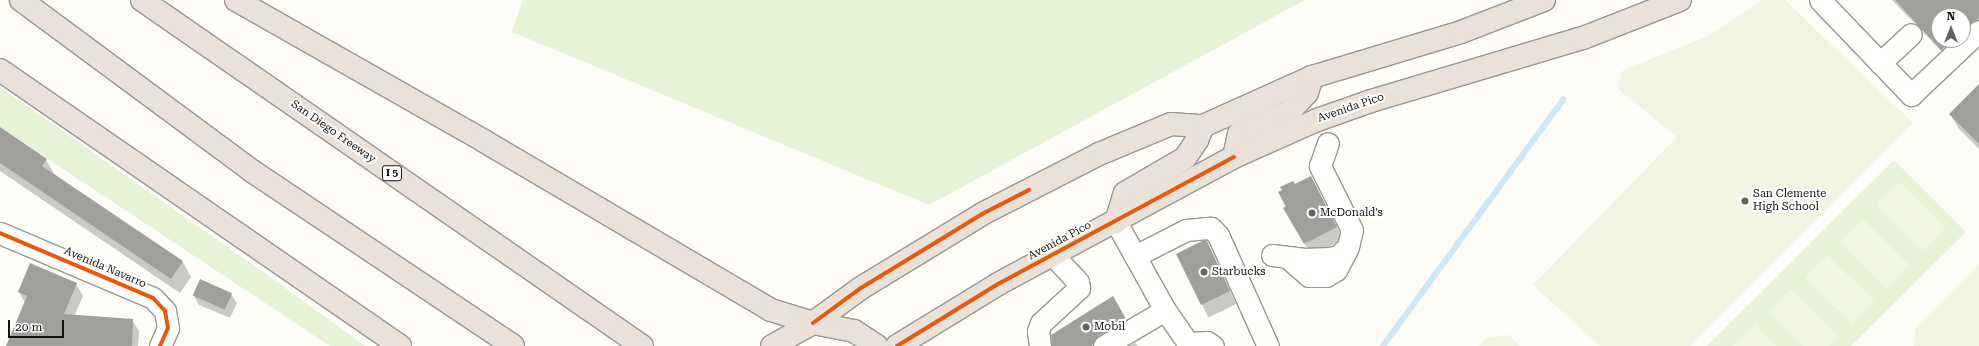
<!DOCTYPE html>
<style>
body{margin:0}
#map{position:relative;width:1979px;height:346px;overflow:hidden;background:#fdfcf7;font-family:"Roboto Serif",serif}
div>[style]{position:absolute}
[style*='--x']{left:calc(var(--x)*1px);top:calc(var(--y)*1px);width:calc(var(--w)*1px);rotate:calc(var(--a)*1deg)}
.green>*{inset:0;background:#e7f3d7}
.pitch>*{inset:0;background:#f0f6e1;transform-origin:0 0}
.shadow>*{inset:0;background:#0003;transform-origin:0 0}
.stream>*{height:5.5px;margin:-2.75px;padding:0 2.75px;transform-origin:2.75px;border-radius:2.75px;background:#cde8f7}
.building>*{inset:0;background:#a19f9c;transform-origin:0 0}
.roads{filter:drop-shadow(1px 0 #979795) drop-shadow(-1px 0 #979795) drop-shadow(0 1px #979795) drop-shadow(0 -1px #979795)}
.minor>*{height:21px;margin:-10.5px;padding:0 10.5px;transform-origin:10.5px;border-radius:10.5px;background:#fffffe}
.highway>*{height:22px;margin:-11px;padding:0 11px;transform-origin:11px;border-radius:11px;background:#eae1d8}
.cycleway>*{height:4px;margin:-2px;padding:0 2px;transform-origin:2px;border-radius:2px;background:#e8590c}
.dots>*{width:11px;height:11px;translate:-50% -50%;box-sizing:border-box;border:2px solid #fff;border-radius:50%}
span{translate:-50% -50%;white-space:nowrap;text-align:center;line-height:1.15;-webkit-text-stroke:4px #fff;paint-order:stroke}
.shield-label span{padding:1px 3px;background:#fff;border:1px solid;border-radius:3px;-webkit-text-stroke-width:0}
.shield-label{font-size:10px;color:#111;font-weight:700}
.street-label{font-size:11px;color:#111}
.poi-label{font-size:11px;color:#111}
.left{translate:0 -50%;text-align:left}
.north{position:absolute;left:1931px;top:8px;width:40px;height:40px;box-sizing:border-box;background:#fff;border:1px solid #a0a0a0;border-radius:50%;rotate:0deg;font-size:11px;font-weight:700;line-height:16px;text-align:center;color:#111}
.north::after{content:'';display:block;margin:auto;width:14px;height:18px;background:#646362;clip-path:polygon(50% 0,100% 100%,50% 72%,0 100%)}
.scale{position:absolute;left:8px;top:320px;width:56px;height:18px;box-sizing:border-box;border:2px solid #111;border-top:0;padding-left:5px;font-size:12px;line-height:14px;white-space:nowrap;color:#111;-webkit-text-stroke:3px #fff;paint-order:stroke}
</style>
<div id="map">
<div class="green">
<i style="clip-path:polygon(523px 0,1305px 0,929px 205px,512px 32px)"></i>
<i style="clip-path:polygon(0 87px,280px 284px,365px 346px,330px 346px,0 127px)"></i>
<i style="clip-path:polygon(1894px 160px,1966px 232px,1851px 346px,1707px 346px)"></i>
</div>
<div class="pitch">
<i style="clip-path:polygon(1763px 0,1785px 0,1913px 123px,1690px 346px,1600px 346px,1533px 285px,1677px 137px,1618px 89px,1622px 71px,1708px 36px)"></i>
<i style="left:1899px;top:182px;width:66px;height:32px;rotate:45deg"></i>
<i style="left:1863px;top:219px;width:66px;height:33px;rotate:45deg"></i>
<i style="left:1827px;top:255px;width:66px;height:32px;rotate:44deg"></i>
<i style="clip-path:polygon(1979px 264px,1979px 346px,1914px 346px,1916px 327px)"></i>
<i style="clip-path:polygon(1791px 289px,1839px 337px,1829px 346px,1803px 346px,1769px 312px)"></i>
<i style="clip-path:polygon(1755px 324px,1776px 346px,1733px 346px)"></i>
<i style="clip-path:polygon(1509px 335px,1520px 346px,1479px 346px,1486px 338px)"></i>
</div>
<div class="shadow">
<i style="clip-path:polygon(1892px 0,1979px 0,1979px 24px,1963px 38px,1963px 16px,1939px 16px,1939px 40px,1961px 40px,1944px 54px)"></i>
<i style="clip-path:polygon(1979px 85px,1979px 149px,1959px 129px,1950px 114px)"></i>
<i style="clip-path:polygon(0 137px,46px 160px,55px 175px,183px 262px,191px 277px,180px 293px,0 171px)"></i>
<i style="clip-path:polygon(1311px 177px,1343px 239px,1312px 256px,1290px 219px,1279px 192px)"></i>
<i style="left:1206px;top:242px;width:69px;height:31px;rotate:64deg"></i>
<i style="clip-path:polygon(76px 284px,83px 296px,74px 316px,132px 320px,139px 331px,138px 346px,7px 346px,25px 303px,19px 292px)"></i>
<i style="clip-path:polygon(231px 294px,237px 303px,230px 318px,199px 305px,194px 296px)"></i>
<i style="clip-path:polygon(1112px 298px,1127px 322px,1088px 346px,1053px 346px)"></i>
<i style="clip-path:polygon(1135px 343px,1138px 346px,1129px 346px)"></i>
</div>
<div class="stream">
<i style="--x:1383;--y:346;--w:305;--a:-53.8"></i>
</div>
<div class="building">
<i style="clip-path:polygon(1895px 0,1979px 0,1979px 18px,1963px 30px,1963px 16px,1939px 16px,1939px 40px,1952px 40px,1941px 50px)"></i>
<i style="clip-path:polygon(1979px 84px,1979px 144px,1949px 114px)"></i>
<i style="clip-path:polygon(0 127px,47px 159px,42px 166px,183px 261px,171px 279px,0 163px)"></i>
<i style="clip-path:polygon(1311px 176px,1337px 227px,1304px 244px,1283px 208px,1286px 206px,1278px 192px,1282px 190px,1280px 187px,1293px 181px,1295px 184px)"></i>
<i style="clip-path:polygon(1202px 241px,1207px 241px,1230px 291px,1201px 305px,1176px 254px)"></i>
<i style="clip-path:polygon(30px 263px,77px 283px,64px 314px,133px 319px,132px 346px,6px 346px,27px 296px,18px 292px)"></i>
<i style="left:200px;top:279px;width:35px;height:18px;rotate:24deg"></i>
<i style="clip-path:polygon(1113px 296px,1125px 317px,1123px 321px,1098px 336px,1092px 346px,1052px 346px,1051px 335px)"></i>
</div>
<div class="roads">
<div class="minor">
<i style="--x:1820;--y:0;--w:132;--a:46.2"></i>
<i style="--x:1911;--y:95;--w:93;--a:-43.3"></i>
<i style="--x:1880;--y:63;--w:42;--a:-43.1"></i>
<i style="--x:1116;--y:222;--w:101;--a:60.9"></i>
<i style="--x:1165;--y:310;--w:44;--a:55.2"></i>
<i style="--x:0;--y:233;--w:166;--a:23"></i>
<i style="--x:153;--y:298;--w:18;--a:47"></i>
<i style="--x:165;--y:311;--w:17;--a:80"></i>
<i style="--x:168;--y:328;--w:20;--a:114"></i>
<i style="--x:1272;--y:255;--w:31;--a:7"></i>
<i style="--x:1303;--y:259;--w:27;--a:-2"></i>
<i style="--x:1330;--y:258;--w:8;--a:-14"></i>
<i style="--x:1338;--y:256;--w:13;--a:-42"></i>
<i style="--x:1348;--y:247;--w:17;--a:-77"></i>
<i style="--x:1352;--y:230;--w:72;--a:-116.6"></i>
<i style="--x:1320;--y:166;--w:24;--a:-71"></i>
<i style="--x:1135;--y:256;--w:57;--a:-27"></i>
<i style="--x:1186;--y:230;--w:25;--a:-5"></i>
<i style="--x:1211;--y:228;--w:10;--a:45"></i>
<i style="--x:1218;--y:235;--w:122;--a:65.8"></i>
<i style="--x:1287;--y:257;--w:29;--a:41"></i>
<i style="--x:1309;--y:276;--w:17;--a:0"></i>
<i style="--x:1326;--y:276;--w:12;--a:-31"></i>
<i style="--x:1336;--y:270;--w:24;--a:-62"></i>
<i style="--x:1189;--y:343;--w:18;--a:-3"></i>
<i style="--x:1207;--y:342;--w:7;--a:34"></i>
<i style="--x:1040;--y:346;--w:15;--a:-98"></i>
<i style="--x:1038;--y:331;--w:9;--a:-69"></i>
<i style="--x:1041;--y:323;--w:52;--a:-42.6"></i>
<i style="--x:1079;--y:288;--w:6;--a:-99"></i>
<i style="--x:1078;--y:282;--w:37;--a:-133"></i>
<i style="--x:1104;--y:346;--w:71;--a:-30.5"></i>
</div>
<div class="highway">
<i style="--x:21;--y:0;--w:287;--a:36.5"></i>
<i style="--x:252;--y:171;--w:314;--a:33.8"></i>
<i style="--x:142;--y:0;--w:608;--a:34.68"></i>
<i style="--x:236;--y:0;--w:285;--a:29.6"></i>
<i style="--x:484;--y:141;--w:333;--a:30.5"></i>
<i style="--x:771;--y:310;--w:44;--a:17.2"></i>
<i style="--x:813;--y:323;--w:42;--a:11"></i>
<i style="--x:854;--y:331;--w:27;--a:33"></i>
<i style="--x:0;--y:70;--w:486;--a:34.6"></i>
<i style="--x:1234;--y:157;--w:24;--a:-78"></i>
<i style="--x:1239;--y:134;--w:14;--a:-34"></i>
<i style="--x:1251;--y:126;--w:40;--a:-20.2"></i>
<i style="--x:1289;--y:112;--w:26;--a:-47"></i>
<i style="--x:1307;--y:93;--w:17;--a:-73"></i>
<i style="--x:1116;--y:222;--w:30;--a:-73"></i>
<i style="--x:1125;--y:193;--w:69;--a:-30.3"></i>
<i style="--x:1185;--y:158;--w:22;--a:-56"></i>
<i style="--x:1197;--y:140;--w:15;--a:-67"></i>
<i style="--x:772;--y:346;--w:47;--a:-29.3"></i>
<i style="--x:813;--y:323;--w:59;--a:-36.1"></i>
<i style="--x:861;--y:288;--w:142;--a:-31.4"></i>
<i style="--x:982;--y:214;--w:131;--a:-27.1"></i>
<i style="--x:1099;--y:154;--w:78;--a:-22.6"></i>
<i style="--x:1171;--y:124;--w:32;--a:4"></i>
<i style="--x:1203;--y:126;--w:120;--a:-24.2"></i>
<i style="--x:1312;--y:77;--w:156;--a:-16.8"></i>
<i style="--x:1461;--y:32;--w:89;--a:-21.1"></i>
<i style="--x:897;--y:346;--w:119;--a:-31.5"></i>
<i style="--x:998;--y:284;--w:268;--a:-28.3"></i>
<i style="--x:1234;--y:157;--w:91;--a:-24"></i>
<i style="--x:1317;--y:120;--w:57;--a:-19.4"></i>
<i style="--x:1371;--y:101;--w:221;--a:-16.6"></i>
<i style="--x:1583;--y:38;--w:104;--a:-21.4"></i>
</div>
</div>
<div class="cycleway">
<i style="--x:0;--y:233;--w:166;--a:23"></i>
<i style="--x:153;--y:298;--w:18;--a:47"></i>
<i style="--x:165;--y:311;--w:17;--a:80"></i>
<i style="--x:168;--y:328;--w:20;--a:114"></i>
<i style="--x:813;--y:323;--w:59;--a:-36.1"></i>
<i style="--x:861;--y:288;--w:142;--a:-31.4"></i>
<i style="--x:982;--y:214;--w:53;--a:-27.1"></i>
<i style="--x:897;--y:346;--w:119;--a:-31.5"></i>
<i style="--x:998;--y:284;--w:268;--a:-28.3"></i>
</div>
<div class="dots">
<i style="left:1745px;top:201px;background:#646362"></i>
<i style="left:1312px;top:213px;background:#646362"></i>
<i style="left:1204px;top:272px;background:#646362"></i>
<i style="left:1086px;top:327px;background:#646362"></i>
</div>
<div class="shield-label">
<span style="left:392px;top:173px">I 5</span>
</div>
<div class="street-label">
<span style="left:1351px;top:108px;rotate:-19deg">Avenida Pico</span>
<span style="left:333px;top:132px;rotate:35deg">San Diego Freeway</span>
<span style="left:1060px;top:241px;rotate:-28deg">Avenida Pico</span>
<span style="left:105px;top:268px;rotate:23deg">Avenida Navarro</span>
</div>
<div class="poi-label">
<span class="left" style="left:1753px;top:201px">San Clemente<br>High School</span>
<span class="left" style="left:1320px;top:213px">McDonald's</span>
<span class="left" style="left:1212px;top:272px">Starbucks</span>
<span class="left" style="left:1094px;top:327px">Mobil</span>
</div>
<div class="north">N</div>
<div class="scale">20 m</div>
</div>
